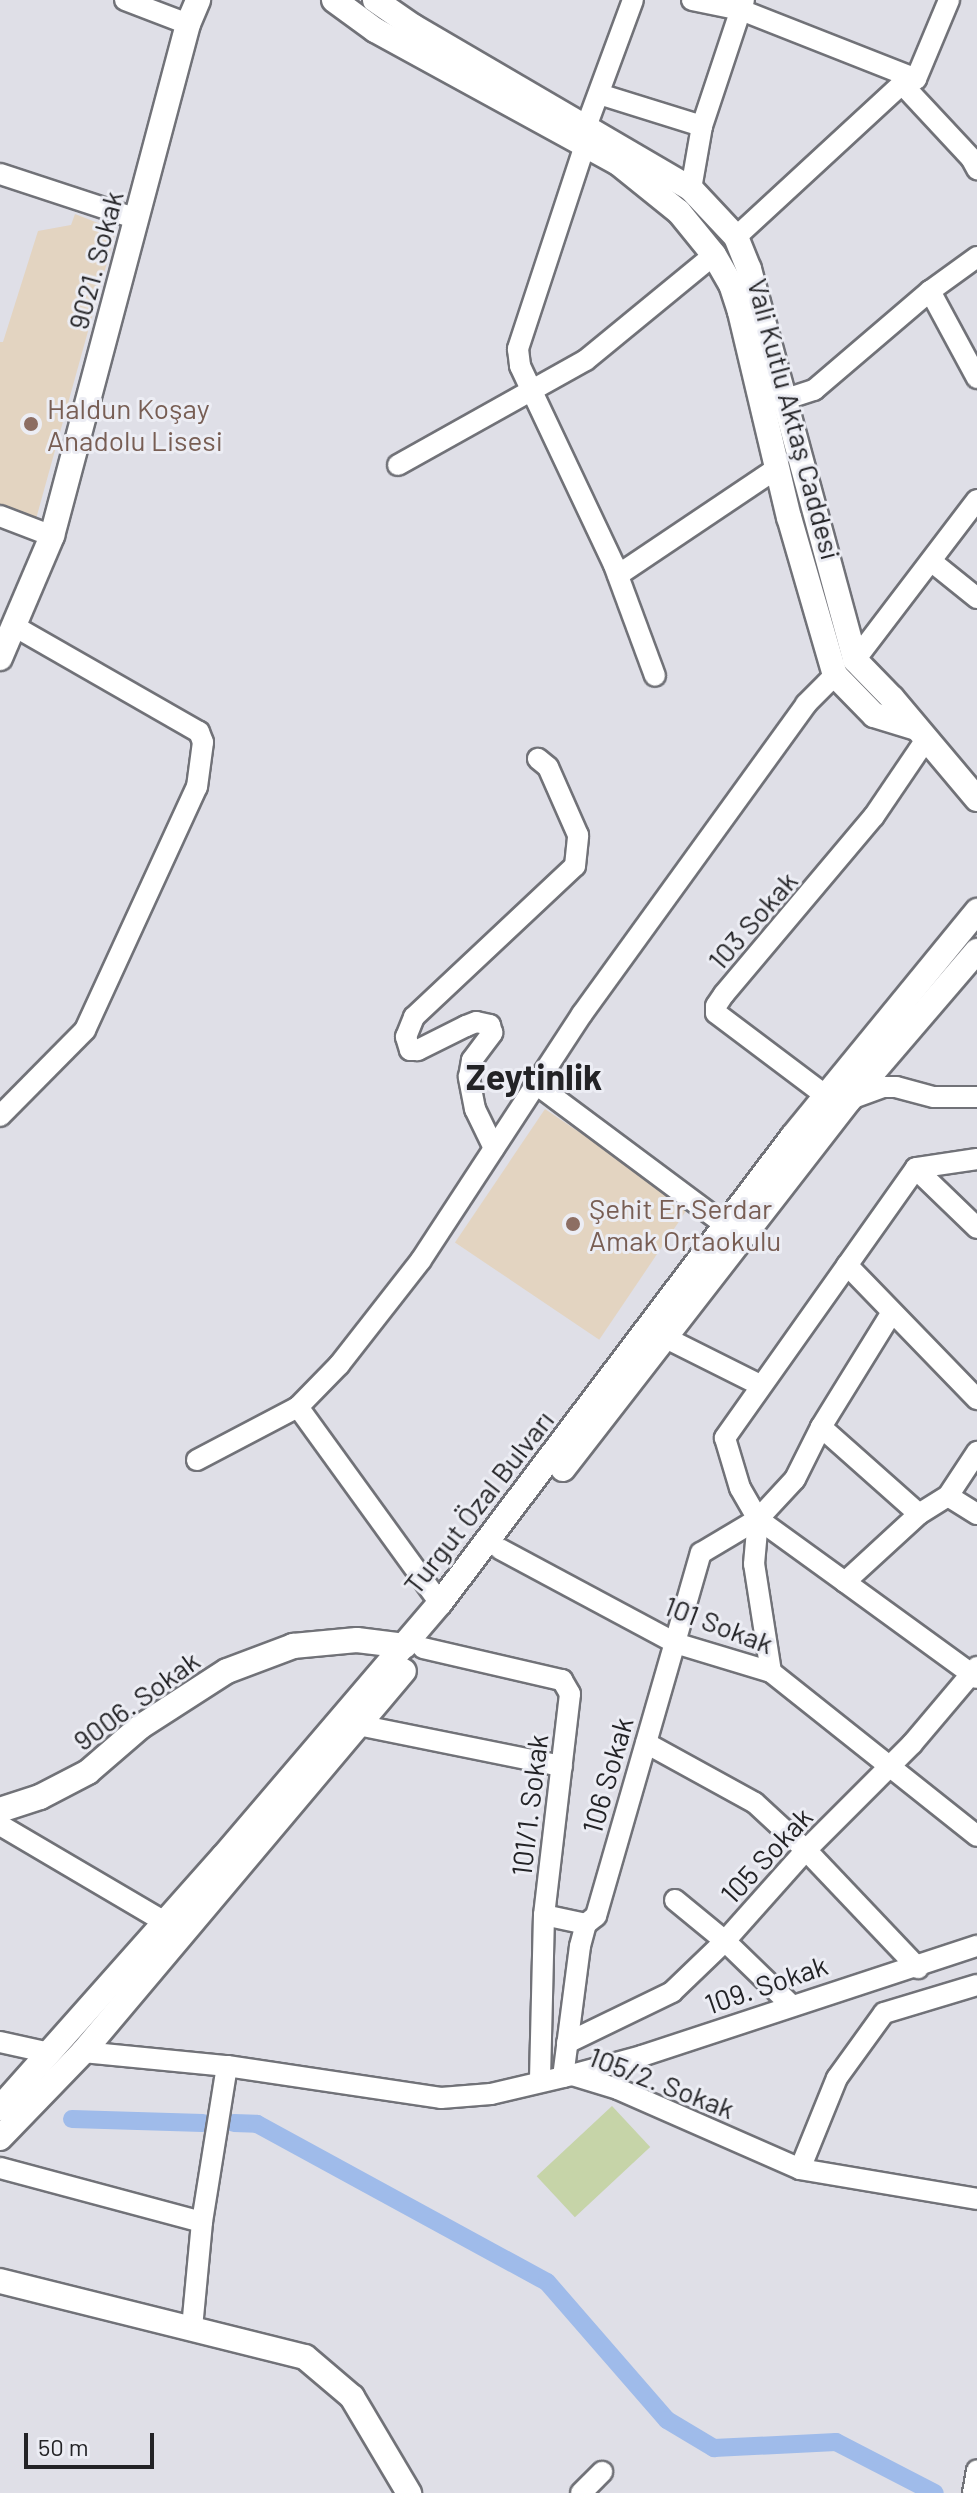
<!DOCTYPE html>
<meta charset="utf-8">
<style>
body{margin:0}
#map{position:relative;width:977px;height:2493px;overflow:hidden;background:#dfdfe7;font-family:Barlow,sans-serif}
div>[style]{position:absolute}
[style*='--x']{left:calc(var(--x)*1px);top:calc(var(--y)*1px);width:calc(var(--w)*1px);rotate:calc(var(--a)*1deg)}
.education>*{inset:0;background:#e3d4c1;transform-origin:0 0}
.green>*{inset:0;background:#c6d4a8;transform-origin:0 0}
.canal>*{height:18px;margin:-9px;padding:0 9px;transform-origin:9px;border-radius:9px;background:#9fbbea}
.roads{filter:drop-shadow(2px 0 #717278) drop-shadow(-2px 0 #717278) drop-shadow(0 2px #717278) drop-shadow(0 -2px #717278)}
.minor>*{height:20px;margin:-10px;padding:0 10px;transform-origin:10px;border-radius:10px;background:#fff}
.tertiary>*{height:24px;margin:-12px;padding:0 12px;transform-origin:12px;border-radius:12px;background:#fff}
.dots>*{width:22px;height:22px;translate:-50% -50%;box-sizing:border-box;border:4px solid #ecedf4;border-radius:50%}
span{translate:-50% -50%;white-space:nowrap;text-align:center;line-height:1.15;-webkit-text-stroke:6px #ecedf4;paint-order:stroke}
.street-label{font-size:28px;color:#232326}
.education-label{font-size:28px;color:#785e54}
.left{translate:0 -50%;text-align:left}
.district-label{font-size:36px;color:#232326;font-weight:700}
.scale{position:absolute;left:24px;top:2433px;width:130px;height:36px;box-sizing:border-box;border:4px solid #232326;border-top:0;padding-left:10px;font-size:24px;line-height:28px;white-space:nowrap;color:#232326;-webkit-text-stroke:6px #ecedf4;paint-order:stroke}
</style>
<div id="map">
<div class="education">
<i style="clip-path:polygon(75px 214px,116px 230px,36px 519px,0 506px,0 342px,3px 342px,38px 231px,71px 225px)"></i>
<i style="left:545px;top:1109px;width:174px;height:161px;rotate:34deg"></i>
</div>
<div class="green">
<i style="left:612px;top:2106px;width:56px;height:103px;rotate:47deg"></i>
</div>
<div class="canal">
<i style="--x:72;--y:2119;--w:131;--a:1.7"></i>
<i style="--x:234;--y:2123;--w:23;--a:2"></i>
<i style="--x:257;--y:2124;--w:330;--a:28.6"></i>
<i style="--x:547;--y:2282;--w:183;--a:49"></i>
<i style="--x:667;--y:2420;--w:55;--a:30.8"></i>
<i style="--x:714;--y:2448;--w:122;--a:-2.8"></i>
<i style="--x:836;--y:2442;--w:111;--a:27.3"></i>
</div>
<div class="roads">
<div class="minor">
<i style="--x:125;--y:0;--w:67;--a:20.9"></i>
<i style="--x:692;--y:0;--w:50;--a:11.5"></i>
<i style="--x:741;--y:10;--w:188;--a:21.5"></i>
<i style="--x:902;--y:84;--w:101;--a:47"></i>
<i style="--x:971;--y:158;--w:13;--a:61"></i>
<i style="--x:599;--y:94;--w:108;--a:17.3"></i>
<i style="--x:586;--y:127;--w:135;--a:-69.7"></i>
<i style="--x:585;--y:145;--w:215;--a:108.2"></i>
<i style="--x:518;--y:349;--w:17;--a:83"></i>
<i style="--x:520;--y:366;--w:220;--a:64.7"></i>
<i style="--x:614;--y:565;--w:118;--a:69.7"></i>
<i style="--x:0;--y:174;--w:144;--a:18.2"></i>
<i style="--x:691;--y:189;--w:64;--a:-80.1"></i>
<i style="--x:702;--y:126;--w:133;--a:-71.6"></i>
<i style="--x:736;--y:237;--w:226;--a:-42.7"></i>
<i style="--x:902;--y:84;--w:15;--a:-20"></i>
<i style="--x:916;--y:79;--w:86;--a:-67.3"></i>
<i style="--x:930;--y:291;--w:99;--a:61.6"></i>
<i style="--x:783;--y:400;--w:33;--a:-18"></i>
<i style="--x:814;--y:390;--w:153;--a:-40.5"></i>
<i style="--x:930;--y:291;--w:58;--a:-35.9"></i>
<i style="--x:398;--y:465;--w:215;--a:-29.2"></i>
<i style="--x:586;--y:360;--w:166;--a:-39.4"></i>
<i style="--x:0;--y:516;--w:56;--a:21"></i>
<i style="--x:931;--y:561;--w:59;--a:38.8"></i>
<i style="--x:618;--y:575;--w:192;--a:-33.9"></i>
<i style="--x:855;--y:660;--w:201;--a:-52.7"></i>
<i style="--x:925;--y:741;--w:91;--a:124.2"></i>
<i style="--x:874;--y:816;--w:233;--a:130.1"></i>
<i style="--x:724;--y:994;--w:14;--a:124"></i>
<i style="--x:716;--y:1006;--w:7;--a:90"></i>
<i style="--x:716;--y:1013;--w:138;--a:37"></i>
<i style="--x:826;--y:1096;--w:24;--a:7"></i>
<i style="--x:850;--y:1099;--w:35;--a:-20"></i>
<i style="--x:883;--y:1087;--w:13;--a:0"></i>
<i style="--x:896;--y:1087;--w:39;--a:15"></i>
<i style="--x:934;--y:1097;--w:43;--a:0"></i>
<i style="--x:536;--y:1084;--w:236;--a:36.7"></i>
<i style="--x:0;--y:1116;--w:121;--a:-45.3"></i>
<i style="--x:85;--y:1030;--w:268;--a:-65.3"></i>
<i style="--x:197;--y:787;--w:45;--a:-82.4"></i>
<i style="--x:203;--y:742;--w:11;--a:-112"></i>
<i style="--x:199;--y:732;--w:211;--a:-150.2"></i>
<i style="--x:494;--y:1148;--w:43;--a:-116"></i>
<i style="--x:475;--y:1109;--w:33;--a:-101"></i>
<i style="--x:469;--y:1077;--w:17;--a:-80"></i>
<i style="--x:472;--y:1060;--w:34;--a:-53"></i>
<i style="--x:492;--y:1033;--w:8;--a:-104"></i>
<i style="--x:490;--y:1025;--w:14;--a:-168"></i>
<i style="--x:476;--y:1022;--w:11;--a:158"></i>
<i style="--x:466;--y:1026;--w:54;--a:153.4"></i>
<i style="--x:418;--y:1050;--w:8;--a:180"></i>
<i style="--x:410;--y:1050;--w:14;--a:-107"></i>
<i style="--x:406;--y:1037;--w:22;--a:-68"></i>
<i style="--x:414;--y:1017;--w:221;--a:-43.2"></i>
<i style="--x:575;--y:866;--w:31;--a:-84"></i>
<i style="--x:578;--y:835;--w:74;--a:-113.8"></i>
<i style="--x:548;--y:767;--w:13;--a:-141"></i>
<i style="--x:977;--y:1159;--w:62;--a:171.6"></i>
<i style="--x:916;--y:1168;--w:331;--a:125.3"></i>
<i style="--x:725;--y:1438;--w:52;--a:73.3"></i>
<i style="--x:740;--y:1488;--w:36;--a:60"></i>
<i style="--x:758;--y:1519;--w:107;--a:35.9"></i>
<i style="--x:845;--y:1582;--w:100;--a:-42.6"></i>
<i style="--x:919;--y:1514;--w:34;--a:-32"></i>
<i style="--x:948;--y:1496;--w:53;--a:-56.6"></i>
<i style="--x:916;--y:1169;--w:85;--a:44"></i>
<i style="--x:847;--y:1265;--w:187;--a:45.9"></i>
<i style="--x:652;--y:1335;--w:14;--a:12"></i>
<i style="--x:666;--y:1338;--w:105;--a:26.6"></i>
<i style="--x:298;--y:1407;--w:242;--a:54.1"></i>
<i style="--x:821;--y:1427;--w:131;--a:41.6"></i>
<i style="--x:197;--y:1460;--w:114;--a:-27.7"></i>
<i style="--x:298;--y:1407;--w:59;--a:-45.7"></i>
<i style="--x:339;--y:1365;--w:133;--a:-52"></i>
<i style="--x:421;--y:1260;--w:294;--a:-56.8"></i>
<i style="--x:582;--y:1014;--w:382;--a:-54.1"></i>
<i style="--x:806;--y:704;--w:41;--a:-45"></i>
<i style="--x:948;--y:1496;--w:34;--a:32"></i>
<i style="--x:500;--y:1549;--w:199;--a:28.2"></i>
<i style="--x:675;--y:1643;--w:100;--a:16.8"></i>
<i style="--x:771;--y:1672;--w:263;--a:38.5"></i>
<i style="--x:845;--y:1582;--w:163;--a:36"></i>
<i style="--x:423;--y:1648;--w:143;--a:13"></i>
<i style="--x:562;--y:1680;--w:16;--a:60"></i>
<i style="--x:570;--y:1694;--w:223;--a:96.7"></i>
<i style="--x:544;--y:1915;--w:167;--a:91.4"></i>
<i style="--x:771;--y:1672;--w:109;--a:-98.9"></i>
<i style="--x:754;--y:1564;--w:45;--a:-84.9"></i>
<i style="--x:758;--y:1519;--w:54;--a:-47.2"></i>
<i style="--x:795;--y:1479;--w:58;--a:-63.4"></i>
<i style="--x:821;--y:1427;--w:135;--a:-58.3"></i>
<i style="--x:358;--y:1725;--w:208;--a:11.4"></i>
<i style="--x:646;--y:1743;--w:124;--a:28.8"></i>
<i style="--x:755;--y:1803;--w:69;--a:42.7"></i>
<i style="--x:806;--y:1850;--w:163;--a:46.5"></i>
<i style="--x:0;--y:1825;--w:191;--a:30.5"></i>
<i style="--x:675;--y:1900;--w:65;--a:39.4"></i>
<i style="--x:725;--y:1941;--w:92;--a:44.1"></i>
<i style="--x:544;--y:1915;--w:43;--a:12.1"></i>
<i style="--x:0;--y:2042;--w:51;--a:12.4"></i>
<i style="--x:567;--y:2043;--w:117;--a:-25.9"></i>
<i style="--x:672;--y:1992;--w:74;--a:-43.9"></i>
<i style="--x:725;--y:1941;--w:122;--a:-48.3"></i>
<i style="--x:806;--y:1850;--w:150;--a:-45"></i>
<i style="--x:912;--y:1744;--w:101;--a:-49.8"></i>
<i style="--x:83;--y:2052;--w:145;--a:5.6"></i>
<i style="--x:227;--y:2066;--w:216;--a:8.5"></i>
<i style="--x:441;--y:2098;--w:50;--a:-4.6"></i>
<i style="--x:491;--y:2094;--w:83;--a:-13.2"></i>
<i style="--x:572;--y:2075;--w:48;--a:16.9"></i>
<i style="--x:618;--y:2089;--w:199;--a:23.7"></i>
<i style="--x:800;--y:2169;--w:180;--a:9.6"></i>
<i style="--x:572;--y:2075;--w:73;--a:-15.2"></i>
<i style="--x:642;--y:2056;--w:353;--a:-18.2"></i>
<i style="--x:563;--y:2077;--w:132;--a:-82.6"></i>
<i style="--x:580;--y:1946;--w:23;--a:-75"></i>
<i style="--x:586;--y:1924;--w:13;--a:-39"></i>
<i style="--x:596;--y:1916;--w:378;--a:-73.9"></i>
<i style="--x:701;--y:1553;--w:66;--a:-30.8"></i>
<i style="--x:0;--y:2168;--w:209;--a:15"></i>
<i style="--x:800;--y:2169;--w:98;--a:-67.9"></i>
<i style="--x:837;--y:2078;--w:80;--a:-54.1"></i>
<i style="--x:884;--y:2013;--w:97;--a:-16.8"></i>
<i style="--x:192;--y:2328;--w:106;--a:-84.6"></i>
<i style="--x:202;--y:2222;--w:158;--a:-80.9"></i>
<i style="--x:581;--y:2493;--w:30;--a:-45"></i>
<i style="--x:973;--y:2493;--w:23;--a:-80"></i>
</div>
<div class="tertiary">
<i style="--x:334;--y:0;--w:51;--a:36.2"></i>
<i style="--x:375;--y:30;--w:277;--a:28.7"></i>
<i style="--x:618;--y:163;--w:78;--a:38.8"></i>
<i style="--x:679;--y:212;--w:55;--a:50.9"></i>
<i style="--x:714;--y:255;--w:34;--a:60"></i>
<i style="--x:731;--y:284;--w:29;--a:72"></i>
<i style="--x:740;--y:312;--w:211;--a:76.6"></i>
<i style="--x:789;--y:517;--w:165;--a:73.8"></i>
<i style="--x:835;--y:675;--w:56;--a:45.7"></i>
<i style="--x:874;--y:715;--w:41;--a:17.1"></i>
<i style="--x:375;--y:0;--w:47;--a:34.7"></i>
<i style="--x:414;--y:27;--w:321;--a:30.3"></i>
<i style="--x:691;--y:189;--w:66;--a:46.8"></i>
<i style="--x:736;--y:237;--w:35;--a:68"></i>
<i style="--x:749;--y:269;--w:405;--a:74.8"></i>
<i style="--x:855;--y:660;--w:53;--a:45.8"></i>
<i style="--x:892;--y:698;--w:132;--a:49.9"></i>
<i style="--x:0;--y:658;--w:133;--a:-66.9"></i>
<i style="--x:52;--y:536;--w:530;--a:-75.12"></i>
<i style="--x:188;--y:24;--w:26;--a:-67"></i>
<i style="--x:563;--y:1469;--w:468;--a:-52.2"></i>
<i style="--x:850;--y:1099;--w:195;--a:-49.4"></i>
<i style="--x:0;--y:1810;--w:42;--a:-18"></i>
<i style="--x:40;--y:1797;--w:54;--a:-27.5"></i>
<i style="--x:88;--y:1772;--w:69;--a:-40.9"></i>
<i style="--x:140;--y:1727;--w:103;--a:-32.8"></i>
<i style="--x:227;--y:1671;--w:71;--a:-20.7"></i>
<i style="--x:293;--y:1646;--w:64;--a:-5.4"></i>
<i style="--x:357;--y:1640;--w:48;--a:7.1"></i>
<i style="--x:0;--y:2108;--w:336;--a:-48.4"></i>
<i style="--x:223;--y:1857;--w:334;--a:-49.5"></i>
<i style="--x:440;--y:1603;--w:585;--a:-52.91"></i>
<i style="--x:793;--y:1136;--w:291;--a:-50.7"></i>
<i style="--x:0;--y:2138;--w:120;--a:-46"></i>
<i style="--x:83;--y:2052;--w:498;--a:-49.9"></i>
<i style="--x:0;--y:2281;--w:314;--a:14"></i>
<i style="--x:305;--y:2357;--w:62;--a:40.4"></i>
<i style="--x:352;--y:2397;--w:112;--a:59.3"></i>
</div>
</div>
<div class="dots">
<i style="left:31px;top:424px;background:#8d6e63"></i>
<i style="left:573px;top:1224px;background:#8d6e63"></i>
</div>
<div class="street-label">
<span style="left:95px;top:260px;rotate:-75deg">9021. Sokak</span>
<span style="left:795px;top:419px;rotate:75deg">Vali Kutlu Aktaş Caddesi</span>
<span style="left:752px;top:920px;rotate:-49deg">103 Sokak</span>
<span style="left:478px;top:1502px;rotate:-52deg">Turgut Özal Bulvarı</span>
<span style="left:719px;top:1624px;rotate:21deg">101 Sokak</span>
<span style="left:136px;top:1700px;rotate:-36deg">9006. Sokak</span>
<span style="left:607px;top:1775px;rotate:-74deg">106 Sokak</span>
<span style="left:529px;top:1805px;rotate:-83deg">101/1. Sokak</span>
<span style="left:766px;top:1855px;rotate:-47deg">105 Sokak</span>
<span style="left:766px;top:1984px;rotate:-19deg">109. Sokak</span>
<span style="left:662px;top:2082px;rotate:21deg">105/2. Sokak</span>
</div>
<div class="education-label">
<span class="left" style="left:47px;top:424px">Haldun Koşay<br>Anadolu Lisesi</span>
<span class="left" style="left:589px;top:1224px">Şehit Er Serdar<br>Amak Ortaokulu</span>
</div>
<div class="district-label">
<span style="left:534px;top:1076px">Zeytinlik</span>
</div>
<div class="scale">50 m</div>
</div>
